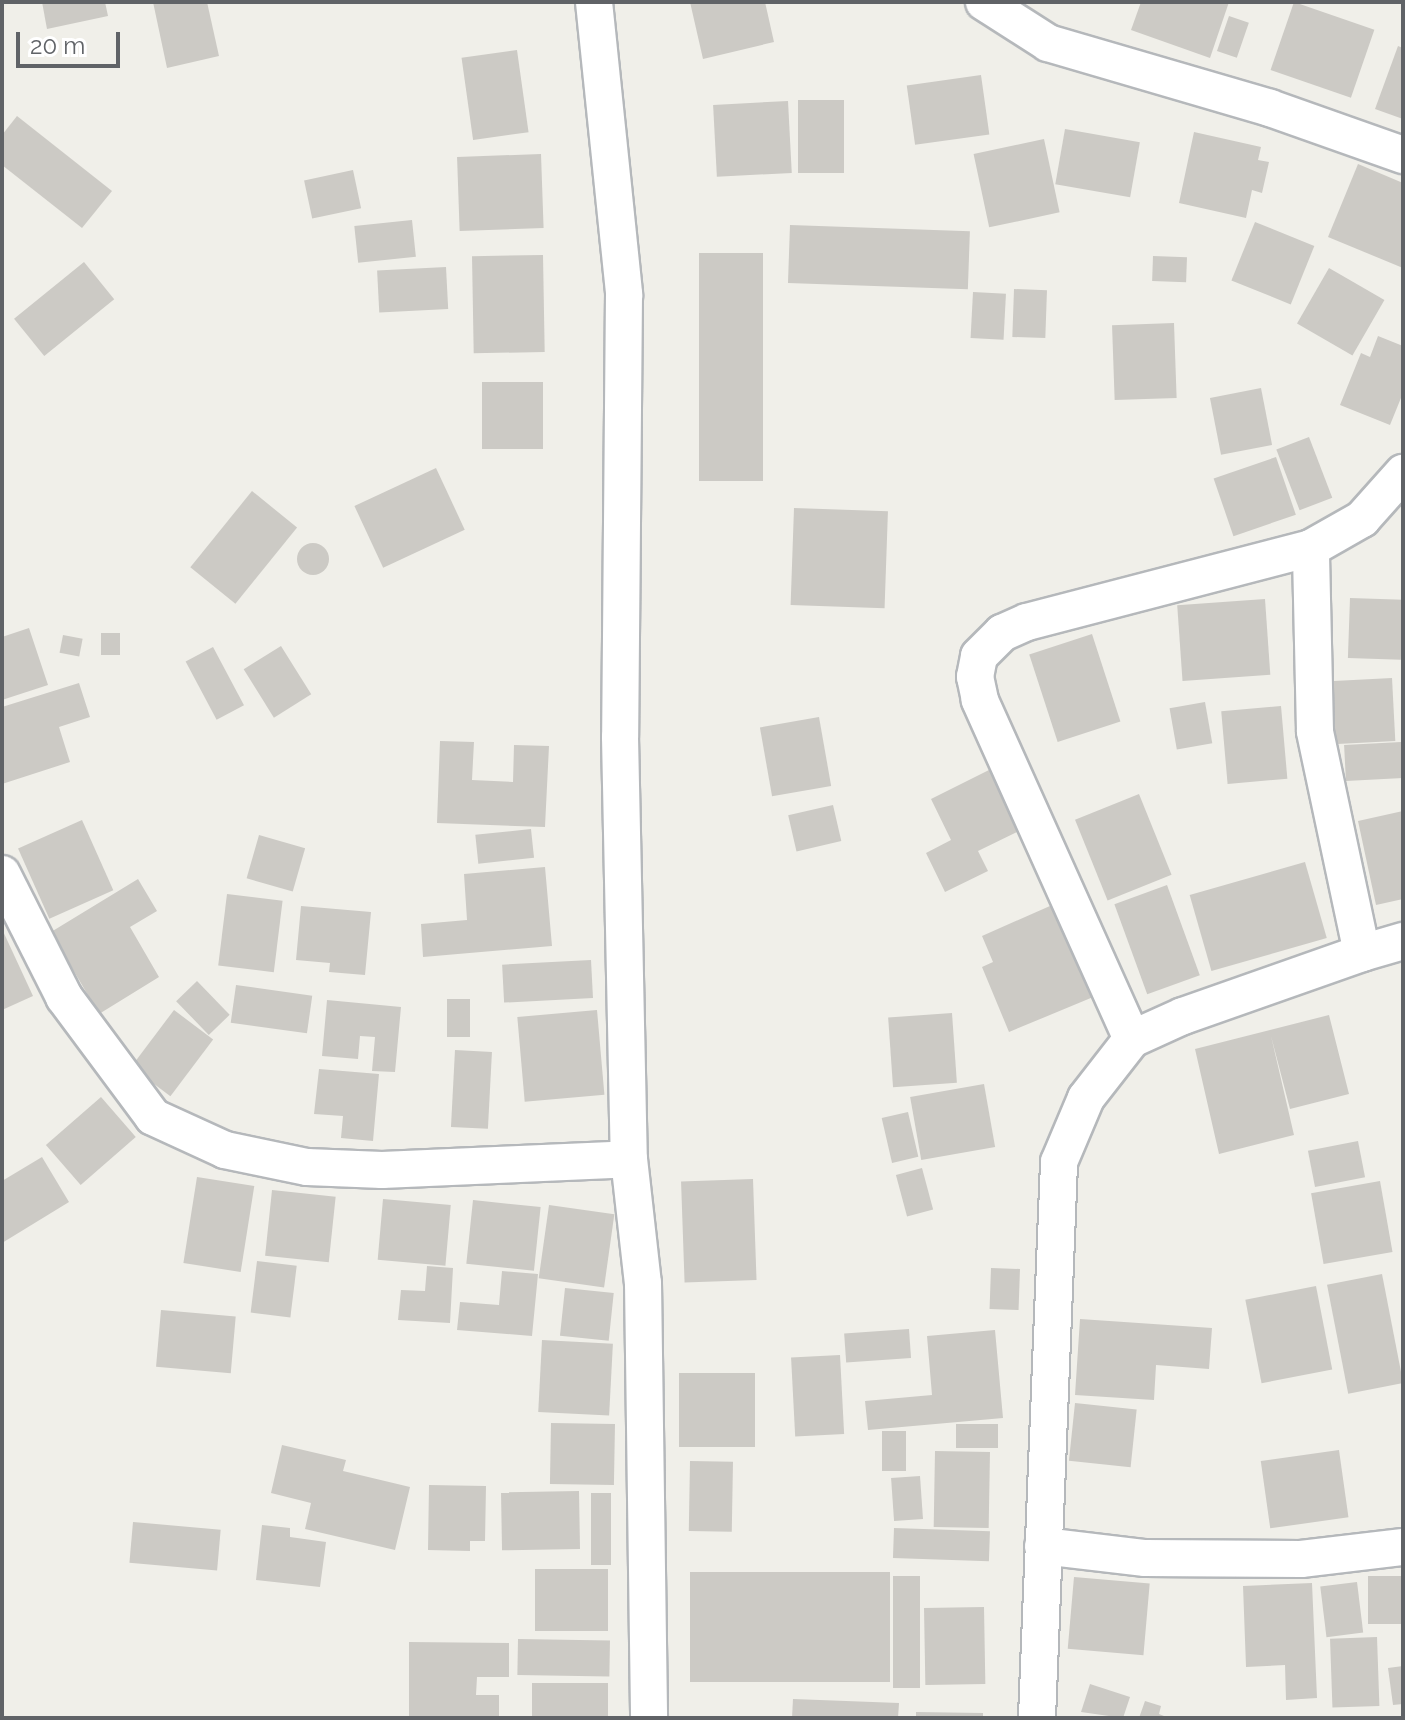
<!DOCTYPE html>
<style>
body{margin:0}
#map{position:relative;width:1405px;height:1720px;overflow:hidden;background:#f0efe9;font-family:Raleway,sans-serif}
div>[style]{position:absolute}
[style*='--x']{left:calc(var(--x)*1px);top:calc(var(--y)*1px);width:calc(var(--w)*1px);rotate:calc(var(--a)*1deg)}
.building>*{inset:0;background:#cccac5;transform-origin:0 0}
.round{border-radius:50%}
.roads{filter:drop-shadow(2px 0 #b5b8bb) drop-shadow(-2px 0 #b5b8bb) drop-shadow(0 2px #b5b8bb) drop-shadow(0 -2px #b5b8bb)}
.minor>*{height:36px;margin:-18px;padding:0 18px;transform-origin:18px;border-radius:18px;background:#fff}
span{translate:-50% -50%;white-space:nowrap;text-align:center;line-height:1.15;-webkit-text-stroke:7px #fff;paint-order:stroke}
.frame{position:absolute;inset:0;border:4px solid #606367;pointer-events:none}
.scale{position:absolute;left:16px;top:32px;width:104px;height:36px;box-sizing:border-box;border:4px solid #606367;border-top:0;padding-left:10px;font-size:24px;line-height:28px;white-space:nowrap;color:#606367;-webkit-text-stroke:6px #fff;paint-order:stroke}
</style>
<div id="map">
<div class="building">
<i style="clip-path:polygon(42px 2px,105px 2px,108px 16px,47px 29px)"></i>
<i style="clip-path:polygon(153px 2px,207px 2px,219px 56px,167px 68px)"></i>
<i style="clip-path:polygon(690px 2px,765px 2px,774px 42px,703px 59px)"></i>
<i style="clip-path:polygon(1141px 2px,1229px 2px,1210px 58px,1131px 30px)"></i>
<i style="left:1294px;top:2px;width:85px;height:72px;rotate:19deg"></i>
<i style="left:1229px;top:16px;width:21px;height:37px;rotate:19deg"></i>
<i style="clip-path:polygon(1398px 46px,1403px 48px,1403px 119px,1375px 109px)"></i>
<i style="left:517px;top:50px;width:83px;height:56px;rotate:82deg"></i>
<i style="left:981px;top:75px;width:60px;height:75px;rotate:82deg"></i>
<i style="left:844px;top:100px;width:73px;height:46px;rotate:90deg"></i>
<i style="left:788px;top:101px;width:72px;height:75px;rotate:87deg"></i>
<i style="clip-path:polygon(17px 116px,112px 191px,82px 228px,2px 165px,2px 135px)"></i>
<i style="left:1065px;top:129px;width:76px;height:56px;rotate:10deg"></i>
<i style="clip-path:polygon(1194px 132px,1261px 147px,1258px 160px,1269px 162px,1262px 193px,1252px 190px,1246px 218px,1179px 203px)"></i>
<i style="left:1044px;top:139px;width:75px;height:72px;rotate:78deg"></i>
<i style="left:541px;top:154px;width:74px;height:84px;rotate:88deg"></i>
<i style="clip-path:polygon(1358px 164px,1403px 183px,1403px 268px,1328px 237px)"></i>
<i style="left:353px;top:170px;width:39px;height:50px;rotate:78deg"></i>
<i style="left:412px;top:220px;width:37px;height:58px;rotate:84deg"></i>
<i style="left:1255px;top:222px;width:64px;height:63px;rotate:22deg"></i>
<i style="left:790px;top:225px;width:180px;height:58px;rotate:2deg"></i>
<i style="left:699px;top:253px;width:64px;height:228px"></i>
<i style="left:543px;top:255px;width:97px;height:71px;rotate:89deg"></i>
<i style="left:1153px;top:256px;width:34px;height:25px;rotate:2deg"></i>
<i style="left:84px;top:262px;width:48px;height:90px;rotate:51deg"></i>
<i style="left:446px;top:267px;width:42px;height:69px;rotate:87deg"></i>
<i style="left:1329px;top:268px;width:64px;height:64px;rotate:30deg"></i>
<i style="left:1014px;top:289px;width:33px;height:48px;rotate:2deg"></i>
<i style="left:973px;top:292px;width:33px;height:46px;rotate:3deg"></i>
<i style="left:1174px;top:323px;width:75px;height:62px;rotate:88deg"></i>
<i style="clip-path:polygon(1378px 336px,1403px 346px,1403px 393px,1390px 425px,1340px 405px,1361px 353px,1370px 357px)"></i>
<i style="left:482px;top:382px;width:61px;height:67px"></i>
<i style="left:1261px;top:388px;width:58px;height:52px;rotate:79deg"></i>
<i style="left:1309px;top:437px;width:65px;height:35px;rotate:69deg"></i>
<i style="left:1276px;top:457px;width:61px;height:66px;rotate:71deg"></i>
<i style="left:436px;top:468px;width:68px;height:90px;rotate:65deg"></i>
<i style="left:252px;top:491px;width:58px;height:98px;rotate:39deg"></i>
<i style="left:794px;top:508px;width:94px;height:97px;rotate:2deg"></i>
<i class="round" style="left:297px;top:543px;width:32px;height:32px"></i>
<i style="left:1350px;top:598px;width:53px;height:60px;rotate:2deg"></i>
<i style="left:1265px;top:599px;width:76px;height:88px;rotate:86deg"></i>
<i style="clip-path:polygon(29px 628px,48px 685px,2px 700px,2px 637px)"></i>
<i style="left:101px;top:633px;width:19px;height:22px"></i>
<i style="left:1092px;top:634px;width:92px;height:66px;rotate:72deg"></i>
<i style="left:63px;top:635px;width:20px;height:18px;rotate:11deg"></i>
<i style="left:281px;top:646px;width:57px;height:44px;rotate:58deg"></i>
<i style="left:213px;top:647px;width:66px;height:31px;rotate:62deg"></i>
<i style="left:1392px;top:678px;width:63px;height:63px;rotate:87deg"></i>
<i style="clip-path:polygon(79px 683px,90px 717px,59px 727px,70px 762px,2px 784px,2px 707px)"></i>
<i style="left:1205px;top:702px;width:42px;height:36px;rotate:80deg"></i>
<i style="left:1281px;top:706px;width:73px;height:60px;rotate:85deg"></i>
<i style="left:819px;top:717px;width:70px;height:60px;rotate:80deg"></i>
<i style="clip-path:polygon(440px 741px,474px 742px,472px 780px,513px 782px,514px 745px,549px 746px,545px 827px,437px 823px)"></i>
<i style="left:1401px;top:742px;width:36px;height:57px;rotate:87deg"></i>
<i style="clip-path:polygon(995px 767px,1025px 828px,978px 851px,988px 871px,945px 892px,926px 853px,951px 840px,931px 799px)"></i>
<i style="left:1139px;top:794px;width:87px;height:69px;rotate:68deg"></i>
<i style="left:833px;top:805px;width:37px;height:46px;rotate:77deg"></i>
<i style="clip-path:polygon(1403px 811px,1403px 899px,1376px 905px,1358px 821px)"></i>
<i style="left:82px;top:820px;width:77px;height:70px;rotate:66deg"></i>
<i style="left:531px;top:829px;width:29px;height:56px;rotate:84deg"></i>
<i style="left:259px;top:835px;width:48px;height:45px;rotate:16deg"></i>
<i style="left:1305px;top:862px;width:79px;height:120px;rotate:74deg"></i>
<i style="clip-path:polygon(545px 867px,552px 946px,423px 957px,421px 924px,467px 920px,464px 874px)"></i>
<i style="clip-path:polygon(138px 879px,157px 911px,130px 927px,159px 977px,99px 1014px,51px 932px)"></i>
<i style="left:1167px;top:885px;width:96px;height:56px;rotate:70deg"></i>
<i style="left:227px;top:894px;width:56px;height:72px;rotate:7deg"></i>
<i style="clip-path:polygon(1059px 902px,1098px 995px,1009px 1032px,982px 967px,993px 962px,982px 936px)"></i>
<i style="clip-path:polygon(301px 906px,371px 912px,365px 975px,329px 972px,330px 963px,296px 960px)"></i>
<i style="clip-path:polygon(2px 929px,33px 996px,2px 1010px)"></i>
<i style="left:591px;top:960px;width:38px;height:89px;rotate:87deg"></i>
<i style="left:197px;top:981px;width:47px;height:29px;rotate:46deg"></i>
<i style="left:236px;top:985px;width:77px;height:38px;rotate:8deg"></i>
<i style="left:447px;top:999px;width:23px;height:38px"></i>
<i style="clip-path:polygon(327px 1000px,401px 1007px,395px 1072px,372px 1071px,375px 1037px,360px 1036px,358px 1059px,322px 1056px)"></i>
<i style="left:174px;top:1010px;width:49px;height:71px;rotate:37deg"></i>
<i style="left:597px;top:1010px;width:85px;height:80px;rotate:85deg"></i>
<i style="left:952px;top:1013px;width:70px;height:64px;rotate:86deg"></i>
<i style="clip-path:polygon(1329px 1015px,1349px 1094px,1290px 1109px,1271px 1036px,1294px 1135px,1219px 1154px,1195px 1049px)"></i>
<i style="left:455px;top:1050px;width:37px;height:77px;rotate:3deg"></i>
<i style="clip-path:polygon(319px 1069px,379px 1074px,373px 1141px,341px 1138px,343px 1116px,314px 1114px)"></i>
<i style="left:984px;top:1084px;width:64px;height:75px;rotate:80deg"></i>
<i style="left:101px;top:1097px;width:53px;height:73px;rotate:49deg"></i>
<i style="left:908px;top:1112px;width:46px;height:27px;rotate:77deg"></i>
<i style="left:1358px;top:1141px;width:37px;height:51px;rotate:79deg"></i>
<i style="clip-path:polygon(42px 1157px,69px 1202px,2px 1243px,2px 1181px)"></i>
<i style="left:922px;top:1168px;width:43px;height:27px;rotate:75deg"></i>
<i style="left:197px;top:1177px;width:58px;height:87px;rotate:9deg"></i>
<i style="left:753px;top:1179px;width:101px;height:72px;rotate:88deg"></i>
<i style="left:1380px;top:1181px;width:72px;height:70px;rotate:80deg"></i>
<i style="left:272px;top:1190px;width:64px;height:66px;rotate:6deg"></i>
<i style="left:383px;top:1199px;width:68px;height:61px;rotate:5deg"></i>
<i style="left:473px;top:1200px;width:68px;height:64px;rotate:6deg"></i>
<i style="left:549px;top:1205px;width:66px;height:74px;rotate:8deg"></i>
<i style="left:257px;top:1261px;width:40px;height:52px;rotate:7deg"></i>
<i style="clip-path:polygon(427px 1266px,453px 1268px,450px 1323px,398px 1320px,401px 1290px,425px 1291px)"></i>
<i style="left:991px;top:1268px;width:29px;height:41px;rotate:2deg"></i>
<i style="clip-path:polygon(502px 1271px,538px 1274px,532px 1336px,457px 1330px,460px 1302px,499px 1305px)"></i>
<i style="left:1382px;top:1274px;width:111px;height:56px;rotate:79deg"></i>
<i style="left:1316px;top:1286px;width:85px;height:72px;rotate:79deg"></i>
<i style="left:565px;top:1288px;width:49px;height:48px;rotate:6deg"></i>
<i style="left:161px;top:1310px;width:75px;height:57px;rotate:5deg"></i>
<i style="clip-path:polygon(1080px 1319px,1212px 1328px,1209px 1369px,1156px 1365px,1154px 1400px,1075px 1395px)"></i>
<i style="left:909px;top:1329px;width:29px;height:65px;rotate:86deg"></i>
<i style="clip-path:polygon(995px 1330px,1003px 1418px,868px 1430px,865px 1401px,932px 1395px,927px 1336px)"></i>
<i style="left:542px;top:1340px;width:71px;height:72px;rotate:3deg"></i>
<i style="left:840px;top:1355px;width:79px;height:49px;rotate:87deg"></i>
<i style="left:755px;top:1373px;width:74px;height:76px;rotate:90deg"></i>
<i style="left:1075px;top:1403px;width:62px;height:58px;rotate:6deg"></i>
<i style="left:551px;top:1423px;width:64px;height:61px;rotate:1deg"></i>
<i style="left:956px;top:1424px;width:42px;height:24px"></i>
<i style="left:882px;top:1431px;width:24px;height:40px"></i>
<i style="clip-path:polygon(282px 1445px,346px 1460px,343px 1471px,410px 1487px,395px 1550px,305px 1529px,311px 1503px,271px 1493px)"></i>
<i style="left:1339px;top:1450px;width:68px;height:79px;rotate:82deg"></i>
<i style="left:935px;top:1451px;width:55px;height:76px;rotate:1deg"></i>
<i style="left:690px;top:1461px;width:43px;height:70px;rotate:1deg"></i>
<i style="left:920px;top:1476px;width:43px;height:29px;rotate:86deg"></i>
<i style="clip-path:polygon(429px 1485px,486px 1486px,485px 1541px,470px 1541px,470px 1551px,428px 1550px)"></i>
<i style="left:579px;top:1491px;width:58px;height:78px;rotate:89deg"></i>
<i style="left:591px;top:1493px;width:20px;height:72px"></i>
<i style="left:133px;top:1522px;width:88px;height:41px;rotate:5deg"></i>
<i style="clip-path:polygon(262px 1525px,290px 1528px,290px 1537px,326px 1542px,320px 1587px,256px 1580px)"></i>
<i style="left:894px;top:1528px;width:96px;height:30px;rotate:2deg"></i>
<i style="left:535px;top:1569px;width:73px;height:62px"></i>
<i style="left:690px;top:1572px;width:200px;height:110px"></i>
<i style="left:893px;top:1576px;width:27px;height:112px"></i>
<i style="left:1403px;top:1576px;width:48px;height:35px;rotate:90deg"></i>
<i style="left:1074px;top:1577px;width:76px;height:72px;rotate:5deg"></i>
<i style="left:1357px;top:1582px;width:51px;height:37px;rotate:83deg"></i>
<i style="clip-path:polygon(1312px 1583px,1317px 1698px,1286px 1700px,1285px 1665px,1246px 1667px,1243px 1586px)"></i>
<i style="left:984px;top:1607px;width:77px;height:60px;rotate:89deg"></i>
<i style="left:1377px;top:1637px;width:69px;height:47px;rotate:88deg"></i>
<i style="left:518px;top:1639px;width:92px;height:36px;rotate:1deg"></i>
<i style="clip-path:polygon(409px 1642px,509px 1643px,509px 1677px,477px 1677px,476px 1695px,499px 1695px,499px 1718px,409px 1718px)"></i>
<i style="clip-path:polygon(1403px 1666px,1403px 1704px,1393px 1705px,1388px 1668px)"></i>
<i style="left:532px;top:1683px;width:76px;height:35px"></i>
<i style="clip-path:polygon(1090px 1684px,1130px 1697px,1123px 1718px,1081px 1712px)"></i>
<i style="clip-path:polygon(793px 1699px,899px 1703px,898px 1718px,792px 1718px)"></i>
<i style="clip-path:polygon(1145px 1701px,1161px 1706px,1159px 1714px,1169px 1718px,1139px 1718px)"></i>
<i style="clip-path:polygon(916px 1712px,983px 1713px,983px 1718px,916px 1718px)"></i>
</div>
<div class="roads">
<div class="minor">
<i style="--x:594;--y:2;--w:294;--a:84.1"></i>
<i style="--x:624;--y:294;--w:443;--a:90.5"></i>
<i style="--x:620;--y:737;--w:422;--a:88.8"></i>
<i style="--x:629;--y:1159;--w:125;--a:83.6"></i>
<i style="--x:643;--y:1283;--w:435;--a:89.2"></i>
<i style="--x:984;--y:2;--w:76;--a:32.6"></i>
<i style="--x:1048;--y:43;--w:231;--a:16.3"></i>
<i style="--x:1270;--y:108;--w:141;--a:19.5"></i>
<i style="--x:2;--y:874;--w:138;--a:63.2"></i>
<i style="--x:64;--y:997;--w:149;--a:53.4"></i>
<i style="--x:153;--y:1117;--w:79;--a:24.6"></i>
<i style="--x:225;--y:1150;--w:84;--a:11.7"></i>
<i style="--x:307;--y:1167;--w:75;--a:2.3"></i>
<i style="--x:382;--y:1170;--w:247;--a:-2.5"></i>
<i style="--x:1362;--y:953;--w:43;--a:-16.3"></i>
<i style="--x:1132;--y:1039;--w:372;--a:-114.2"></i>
<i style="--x:980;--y:700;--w:24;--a:-102"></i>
<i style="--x:975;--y:677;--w:21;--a:-79"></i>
<i style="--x:979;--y:656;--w:33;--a:-45"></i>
<i style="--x:1002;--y:633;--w:27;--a:-24"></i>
<i style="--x:1027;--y:622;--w:293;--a:-14.6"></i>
<i style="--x:1311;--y:548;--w:59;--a:-29.6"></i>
<i style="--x:1362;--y:519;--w:62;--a:-48.3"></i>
<i style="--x:1043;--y:1546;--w:103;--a:6.7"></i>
<i style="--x:1145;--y:1558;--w:156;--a:0.4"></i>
<i style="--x:1301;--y:1559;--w:103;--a:-6.7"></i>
<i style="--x:1037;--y:1718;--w:556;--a:-87.73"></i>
<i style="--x:1059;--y:1162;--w:69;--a:-67.1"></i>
<i style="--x:1086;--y:1098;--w:75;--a:-52.1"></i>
<i style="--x:1132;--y:1039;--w:56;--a:-24.3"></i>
<i style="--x:1183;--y:1016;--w:190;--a:-19.4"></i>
<i style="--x:1362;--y:953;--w:227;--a:-102"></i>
<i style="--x:1315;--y:731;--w:183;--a:-91.3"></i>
</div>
</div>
<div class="frame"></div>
<div class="scale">20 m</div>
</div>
